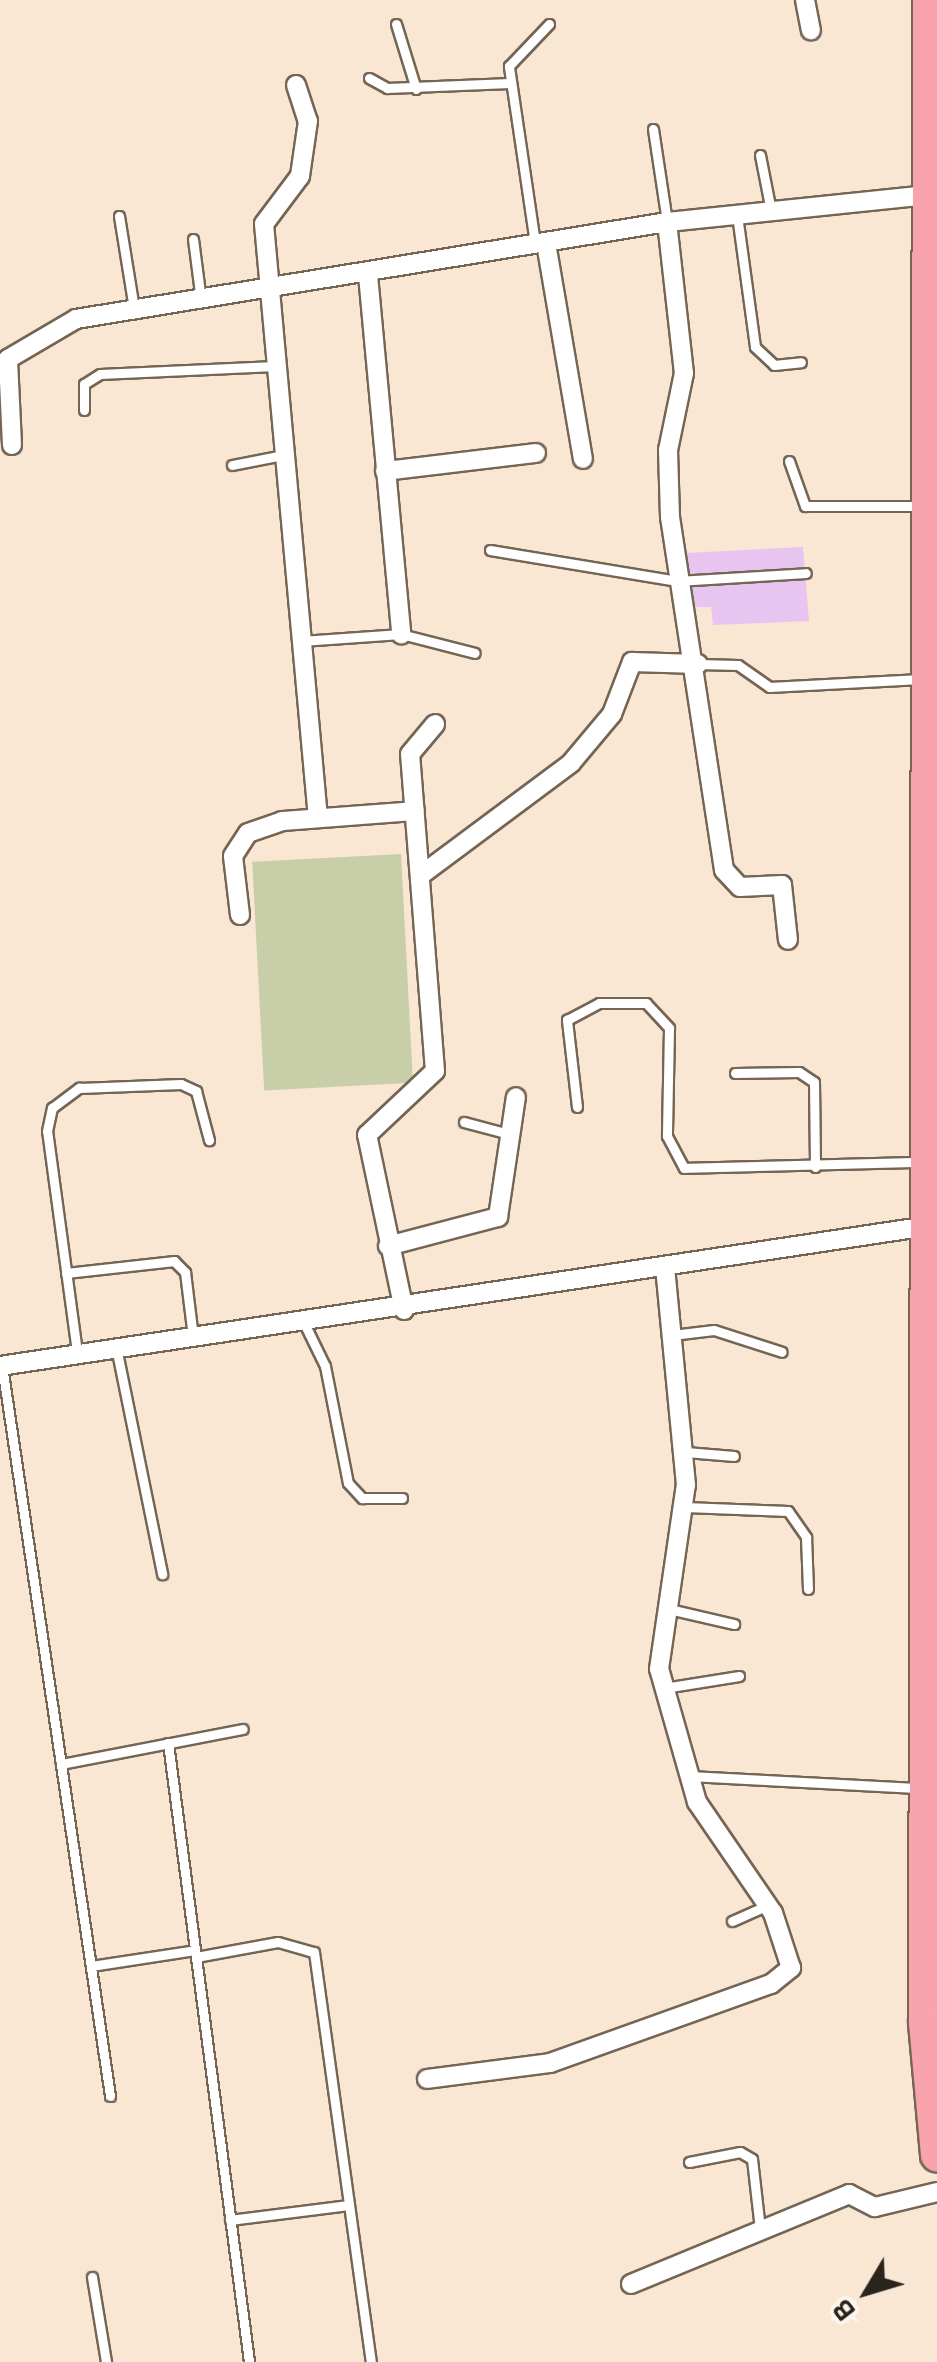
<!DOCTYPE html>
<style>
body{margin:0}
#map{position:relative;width:937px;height:2362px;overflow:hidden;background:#f9e7d4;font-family:Quicksand,sans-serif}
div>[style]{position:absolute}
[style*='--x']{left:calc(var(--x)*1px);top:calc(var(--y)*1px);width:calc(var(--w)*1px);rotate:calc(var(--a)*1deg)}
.green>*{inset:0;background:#c8cea7;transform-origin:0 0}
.building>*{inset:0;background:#e8c5f0}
.roads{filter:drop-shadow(2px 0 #746554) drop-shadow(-2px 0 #746554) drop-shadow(0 2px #746554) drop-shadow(0 -2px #746554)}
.lane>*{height:9px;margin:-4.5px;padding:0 4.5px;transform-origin:4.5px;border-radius:4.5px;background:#fff}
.street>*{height:18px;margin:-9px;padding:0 9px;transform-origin:9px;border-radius:9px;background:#fff}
.highway>*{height:32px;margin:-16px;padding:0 16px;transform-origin:16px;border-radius:16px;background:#f9a3ad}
span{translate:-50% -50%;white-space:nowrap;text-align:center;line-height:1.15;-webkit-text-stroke:8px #fdf6ee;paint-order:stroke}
.north{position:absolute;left:817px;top:2242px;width:100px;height:100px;-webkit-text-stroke:8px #fdf6ee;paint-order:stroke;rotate:232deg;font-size:28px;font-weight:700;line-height:40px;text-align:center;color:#2a241d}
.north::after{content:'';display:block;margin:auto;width:35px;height:45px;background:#2a241d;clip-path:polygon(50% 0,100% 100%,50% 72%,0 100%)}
</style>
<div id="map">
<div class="green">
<i style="left:401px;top:854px;width:229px;height:149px;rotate:87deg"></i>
</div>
<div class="building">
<i style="clip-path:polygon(803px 547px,809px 621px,713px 625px,711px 607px,690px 607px,685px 553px)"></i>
</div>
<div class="roads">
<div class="lane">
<i style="--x:396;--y:24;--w:68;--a:72.9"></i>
<i style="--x:369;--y:78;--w:21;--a:29"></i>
<i style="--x:387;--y:88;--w:123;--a:-2.3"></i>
<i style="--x:653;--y:129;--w:94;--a:81.4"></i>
<i style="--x:760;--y:155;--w:57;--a:78.9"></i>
<i style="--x:737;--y:215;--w:133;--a:82.2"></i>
<i style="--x:755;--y:347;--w:26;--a:43"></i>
<i style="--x:774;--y:365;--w:27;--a:-6"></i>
<i style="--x:119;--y:216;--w:94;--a:80.8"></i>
<i style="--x:193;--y:239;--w:63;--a:82.6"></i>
<i style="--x:535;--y:243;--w:179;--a:-98.4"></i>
<i style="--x:509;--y:66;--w:58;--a:-46.4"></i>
<i style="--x:84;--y:410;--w:26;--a:-90"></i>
<i style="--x:84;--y:384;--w:19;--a:-32"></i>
<i style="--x:100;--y:374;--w:175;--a:-2.6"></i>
<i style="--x:789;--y:461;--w:48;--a:70.4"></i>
<i style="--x:805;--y:506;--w:116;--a:0"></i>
<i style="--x:232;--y:465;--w:52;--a:-11.1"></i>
<i style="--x:490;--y:550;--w:190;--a:9.4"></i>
<i style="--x:677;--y:581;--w:129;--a:-3.5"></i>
<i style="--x:301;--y:641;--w:100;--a:-4"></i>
<i style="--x:401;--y:634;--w:76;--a:14.4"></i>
<i style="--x:698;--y:664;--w:40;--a:1.4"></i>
<i style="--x:738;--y:665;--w:38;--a:35"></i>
<i style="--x:769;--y:687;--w:152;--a:-3"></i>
<i style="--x:735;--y:1073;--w:64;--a:-0.9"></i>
<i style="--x:799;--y:1072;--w:18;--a:34"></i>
<i style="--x:814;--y:1082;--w:85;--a:89.3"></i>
<i style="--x:577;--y:1107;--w:88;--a:-96.6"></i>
<i style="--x:567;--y:1020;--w:36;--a:-28"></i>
<i style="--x:599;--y:1003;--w:47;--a:0"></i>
<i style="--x:646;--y:1003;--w:34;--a:47"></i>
<i style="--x:669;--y:1028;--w:108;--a:91.1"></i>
<i style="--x:667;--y:1136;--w:36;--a:62"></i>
<i style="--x:684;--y:1168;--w:235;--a:-1.5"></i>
<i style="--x:464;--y:1122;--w:47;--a:14.9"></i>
<i style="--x:66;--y:1273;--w:109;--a:-6.3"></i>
<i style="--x:174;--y:1261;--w:16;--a:45"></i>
<i style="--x:185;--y:1272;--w:65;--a:83"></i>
<i style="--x:304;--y:1323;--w:48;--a:64"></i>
<i style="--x:325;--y:1366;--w:119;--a:78.9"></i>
<i style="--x:348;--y:1483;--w:21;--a:47"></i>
<i style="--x:362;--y:1498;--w:40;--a:0"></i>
<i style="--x:672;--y:1335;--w:42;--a:-6.8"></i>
<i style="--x:714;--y:1330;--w:71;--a:17.9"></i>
<i style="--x:116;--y:1347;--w:232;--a:78.5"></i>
<i style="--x:77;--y:1352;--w:223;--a:-97.7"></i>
<i style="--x:47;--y:1131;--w:24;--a:-78"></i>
<i style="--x:52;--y:1108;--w:34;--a:-37"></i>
<i style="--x:79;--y:1088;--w:102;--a:-2.2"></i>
<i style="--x:181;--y:1084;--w:17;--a:25"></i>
<i style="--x:196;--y:1091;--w:51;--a:75.1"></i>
<i style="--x:2;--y:1366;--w:738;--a:81.58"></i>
<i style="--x:686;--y:1452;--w:48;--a:4.8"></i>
<i style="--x:685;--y:1507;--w:103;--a:2.2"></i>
<i style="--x:788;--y:1511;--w:32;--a:55"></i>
<i style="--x:806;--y:1537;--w:52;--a:87.8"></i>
<i style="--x:669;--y:1609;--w:67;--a:13"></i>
<i style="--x:664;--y:1688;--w:76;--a:-9.1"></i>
<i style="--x:168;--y:1743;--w:624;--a:82.54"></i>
<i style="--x:61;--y:1764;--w:185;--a:-10.9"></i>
<i style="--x:689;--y:1776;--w:228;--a:3"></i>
<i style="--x:732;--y:1921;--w:39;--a:-24"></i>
<i style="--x:196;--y:1957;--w:83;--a:-10.4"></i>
<i style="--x:278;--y:1942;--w:37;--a:16"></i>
<i style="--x:314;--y:1952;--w:414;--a:82.1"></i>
<i style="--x:91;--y:1966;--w:105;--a:-8.7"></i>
<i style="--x:689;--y:2162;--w:52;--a:-11.1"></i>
<i style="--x:740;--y:2152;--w:14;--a:30"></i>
<i style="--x:752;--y:2159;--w:70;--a:83.5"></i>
<i style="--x:230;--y:2220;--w:119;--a:-7.2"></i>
<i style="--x:92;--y:2277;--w:86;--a:80.6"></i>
</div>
<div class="street">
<i style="--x:805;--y:0;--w:31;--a:79"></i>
<i style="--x:296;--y:85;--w:38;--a:72"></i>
<i style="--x:308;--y:121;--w:56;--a:98.3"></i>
<i style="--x:300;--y:176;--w:60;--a:126.9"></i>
<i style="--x:264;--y:224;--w:596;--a:84.81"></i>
<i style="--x:667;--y:222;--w:152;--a:83.6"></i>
<i style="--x:684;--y:373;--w:79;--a:101.7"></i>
<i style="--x:668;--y:450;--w:67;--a:88.3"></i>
<i style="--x:670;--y:517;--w:357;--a:81.3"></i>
<i style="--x:724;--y:870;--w:23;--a:47"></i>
<i style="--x:740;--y:887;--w:42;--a:-2.7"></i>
<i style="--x:782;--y:885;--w:55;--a:83.8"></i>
<i style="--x:546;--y:243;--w:219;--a:80.3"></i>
<i style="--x:368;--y:275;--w:361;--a:84.7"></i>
<i style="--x:12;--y:445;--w:86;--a:-92.7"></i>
<i style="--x:8;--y:359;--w:79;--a:-30.5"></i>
<i style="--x:76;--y:319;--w:599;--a:-9.32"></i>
<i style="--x:667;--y:222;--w:263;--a:-5.9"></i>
<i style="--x:385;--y:471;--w:152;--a:-6.8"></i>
<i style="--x:421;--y:875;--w:187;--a:-36.7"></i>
<i style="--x:571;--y:763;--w:64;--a:-50.1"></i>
<i style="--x:612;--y:714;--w:56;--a:-69"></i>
<i style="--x:632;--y:662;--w:66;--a:1.7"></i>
<i style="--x:240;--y:915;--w:59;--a:-96.8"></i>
<i style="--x:233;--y:856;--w:27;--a:-57"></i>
<i style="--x:248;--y:833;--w:36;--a:-19"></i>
<i style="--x:282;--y:821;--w:133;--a:-4.3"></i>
<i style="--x:388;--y:1246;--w:114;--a:-14.8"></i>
<i style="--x:498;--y:1217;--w:121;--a:-81.5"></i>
<i style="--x:404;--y:1310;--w:179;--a:-101.9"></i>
<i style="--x:367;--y:1135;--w:93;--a:-43.3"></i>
<i style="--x:435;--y:1071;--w:318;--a:-94.5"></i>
<i style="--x:410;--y:754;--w:39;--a:-50"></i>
<i style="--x:0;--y:1366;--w:945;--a:-8.58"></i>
<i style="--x:427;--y:2079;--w:124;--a:-7.4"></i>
<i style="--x:550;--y:2063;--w:235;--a:-19.7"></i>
<i style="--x:771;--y:1984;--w:26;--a:-39"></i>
<i style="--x:791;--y:1968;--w:58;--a:-108.1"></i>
<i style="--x:773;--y:1913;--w:135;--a:-124.4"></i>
<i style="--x:697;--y:1802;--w:138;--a:-105.9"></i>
<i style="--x:659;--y:1669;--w:186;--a:-81.7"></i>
<i style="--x:686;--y:1485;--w:219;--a:-95.5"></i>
<i style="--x:631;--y:2284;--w:236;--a:-22.4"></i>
<i style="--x:849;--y:2194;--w:29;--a:27"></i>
<i style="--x:875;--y:2207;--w:64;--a:-13.6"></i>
</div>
<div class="highway">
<i style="--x:929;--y:0;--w:2023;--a:90.11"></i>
<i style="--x:925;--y:2023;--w:133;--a:84.8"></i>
</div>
</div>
<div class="north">B</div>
</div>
